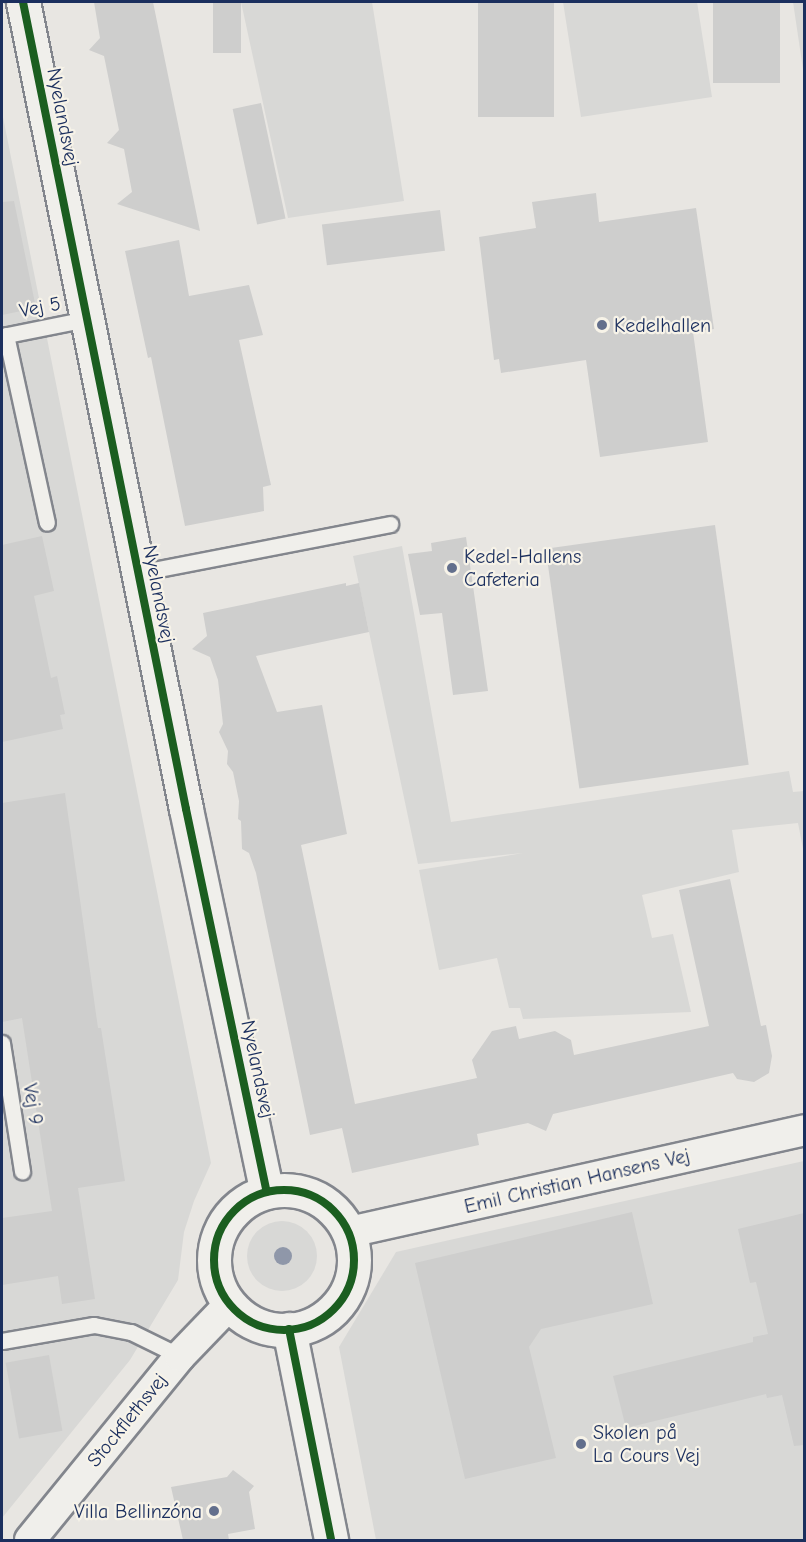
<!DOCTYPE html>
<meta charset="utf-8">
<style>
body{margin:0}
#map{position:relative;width:806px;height:1542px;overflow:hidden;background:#e8e6e2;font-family:"Comic Neue",sans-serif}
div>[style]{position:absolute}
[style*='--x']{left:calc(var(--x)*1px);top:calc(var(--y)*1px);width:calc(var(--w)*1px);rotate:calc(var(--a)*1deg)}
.built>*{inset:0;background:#d8d8d6}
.round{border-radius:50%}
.building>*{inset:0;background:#cececd;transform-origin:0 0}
.roads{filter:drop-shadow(2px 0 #83868d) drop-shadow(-2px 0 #83868d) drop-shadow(0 2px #83868d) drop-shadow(0 -2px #83868d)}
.service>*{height:15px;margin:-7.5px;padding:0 7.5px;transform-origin:7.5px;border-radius:7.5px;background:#f0efeb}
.minor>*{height:30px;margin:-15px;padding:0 15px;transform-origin:15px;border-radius:15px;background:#f0efeb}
.tertiary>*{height:33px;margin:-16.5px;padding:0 16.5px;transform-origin:16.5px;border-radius:16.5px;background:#f0efeb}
.tertiary>.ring{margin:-16.5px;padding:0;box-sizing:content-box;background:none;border:33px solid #f0efeb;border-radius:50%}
.cycleway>*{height:8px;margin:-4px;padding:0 4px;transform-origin:4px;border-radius:4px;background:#1b5e20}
.cycleway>.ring{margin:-4px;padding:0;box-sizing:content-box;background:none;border:8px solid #1b5e20;border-radius:50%}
.trees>*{width:18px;height:18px;margin:-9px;border-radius:50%;background:#8f97a9}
.dots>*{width:16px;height:16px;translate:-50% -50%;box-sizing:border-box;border:3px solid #f7f3e8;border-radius:50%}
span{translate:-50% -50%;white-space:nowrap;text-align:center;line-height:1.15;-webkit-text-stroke:4.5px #f7f3e8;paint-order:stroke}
.street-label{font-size:20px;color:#1b2f5e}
.poi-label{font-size:20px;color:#1b2f5e}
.left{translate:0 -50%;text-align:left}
.right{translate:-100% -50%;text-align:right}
.frame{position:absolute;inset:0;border:3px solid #1b2f5e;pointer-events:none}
</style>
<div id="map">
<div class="built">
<i style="clip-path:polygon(241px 2px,372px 2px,404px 201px,288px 218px)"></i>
<i style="clip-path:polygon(563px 2px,697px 2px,712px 97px,581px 117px)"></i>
<i style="clip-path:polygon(793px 2px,804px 2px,804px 76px)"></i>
<i style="clip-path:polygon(2px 112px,211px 1163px,194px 1201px,184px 1232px,178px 1280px,130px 1360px,2px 1518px)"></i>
<i style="clip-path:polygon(402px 546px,451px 822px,789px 771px,793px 792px,804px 791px,804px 854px,798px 823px,732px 830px,739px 872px,642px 895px,652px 938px,673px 934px,691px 1012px,523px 1019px,520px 1008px,509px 1008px,497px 958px,439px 970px,419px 870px,523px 853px,418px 864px,353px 556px)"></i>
<i style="clip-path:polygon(804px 1161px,804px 1540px,376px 1540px,339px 1347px,396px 1252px)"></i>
<i class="round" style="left:247px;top:1221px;width:70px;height:70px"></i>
</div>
<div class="building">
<i style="clip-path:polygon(94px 2px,153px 2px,200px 231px,117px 204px,132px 192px,124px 149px,107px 143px,119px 130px,104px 56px,89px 50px,100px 38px)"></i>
<i style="left:213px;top:2px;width:28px;height:51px"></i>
<i style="left:478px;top:2px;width:76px;height:115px"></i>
<i style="left:713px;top:2px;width:67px;height:81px"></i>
<i style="left:261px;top:103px;width:118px;height:29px;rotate:78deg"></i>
<i style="clip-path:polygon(596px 193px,599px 222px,696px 208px,714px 329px,693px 332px,708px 442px,600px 457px,586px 360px,501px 373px,499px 359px,494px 360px,479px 237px,536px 228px,532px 202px)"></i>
<i style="clip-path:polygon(14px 201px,36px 308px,2px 315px,2px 202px)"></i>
<i style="left:440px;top:210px;width:41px;height:119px;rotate:83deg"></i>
<i style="clip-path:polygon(179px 240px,189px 296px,249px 285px,263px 335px,239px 340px,271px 485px,263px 487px,264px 511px,185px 526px,151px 357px,148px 358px,125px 251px)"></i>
<i style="left:715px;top:525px;width:242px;height:171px;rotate:82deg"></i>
<i style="clip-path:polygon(42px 536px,54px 591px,34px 596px,51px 678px,57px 676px,65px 714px,60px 715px,63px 729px,2px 742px,2px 545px)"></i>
<i style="clip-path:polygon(466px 537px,488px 691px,453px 695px,442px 613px,420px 615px,408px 554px,432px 551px,431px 543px)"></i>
<i style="clip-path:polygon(346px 583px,346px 586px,359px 583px,369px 632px,256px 656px,277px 712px,322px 705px,347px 834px,301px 845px,355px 1104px,477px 1078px,472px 1060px,492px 1031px,516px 1026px,519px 1039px,555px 1031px,571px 1040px,574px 1055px,709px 1026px,679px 890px,730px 879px,761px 1026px,766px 1025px,772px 1056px,769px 1073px,754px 1082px,737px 1079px,733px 1073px,553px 1114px,546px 1131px,528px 1123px,477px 1134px,479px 1145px,352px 1173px,342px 1128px,310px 1135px,256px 873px,249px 853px,242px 849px,241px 821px,238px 819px,239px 801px,233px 772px,227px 764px,228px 751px,219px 732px,223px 724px,218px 680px,210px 657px,192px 649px,207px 636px,203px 613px)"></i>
<i style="clip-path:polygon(65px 793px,98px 1028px,101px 1028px,125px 1181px,78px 1188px,95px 1299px,62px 1304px,58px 1276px,2px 1285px,2px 1218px,52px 1211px,22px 1018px,2px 1022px,2px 803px)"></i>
<i style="clip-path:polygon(632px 1212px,653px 1304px,541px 1329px,529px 1347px,556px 1458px,465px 1479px,415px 1263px)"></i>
<i style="clip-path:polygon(804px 1213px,804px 1445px,794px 1446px,782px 1395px,767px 1398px,766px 1394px,626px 1428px,613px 1376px,753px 1342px,753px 1337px,768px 1334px,756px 1282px,750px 1283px,738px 1229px)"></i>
<i style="left:49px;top:1355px;width:77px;height:44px;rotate:80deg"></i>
<i style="clip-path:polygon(233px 1470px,254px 1486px,249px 1492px,255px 1529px,228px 1534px,229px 1540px,183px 1540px,171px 1487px,227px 1477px)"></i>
</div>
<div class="roads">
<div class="service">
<i style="--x:6;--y:335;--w:192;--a:77.7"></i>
<i style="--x:2;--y:336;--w:87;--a:-11.3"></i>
<i style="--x:138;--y:573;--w:257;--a:-11"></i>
<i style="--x:2;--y:1043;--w:130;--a:81.1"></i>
<i style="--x:2;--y:1341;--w:93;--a:-9.9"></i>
<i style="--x:94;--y:1325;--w:38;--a:11"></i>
<i style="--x:131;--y:1332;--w:55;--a:26.1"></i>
</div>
<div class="minor">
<i style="--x:349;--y:1232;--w:466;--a:-12.6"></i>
<i style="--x:30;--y:1540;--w:237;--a:-50.8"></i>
<i style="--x:180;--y:1356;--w:72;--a:-46.1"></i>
</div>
<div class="tertiary">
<i style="--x:23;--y:2;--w:823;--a:78.58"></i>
<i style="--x:186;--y:809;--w:391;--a:78.1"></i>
<i class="ring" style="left:214px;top:1190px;width:107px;height:107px"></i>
<i style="--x:289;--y:1329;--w:215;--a:78.7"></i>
</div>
</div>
<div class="cycleway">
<i style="--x:23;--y:2;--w:823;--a:78.58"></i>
<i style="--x:186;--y:809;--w:391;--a:78.1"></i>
<i class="ring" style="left:214px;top:1190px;width:132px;height:132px"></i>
<i style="--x:289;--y:1329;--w:215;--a:78.7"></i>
</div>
<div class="trees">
<i style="left:283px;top:1256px"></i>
</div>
<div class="dots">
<i style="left:602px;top:325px;background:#636f8c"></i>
<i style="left:452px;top:568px;background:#636f8c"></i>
<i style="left:581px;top:1444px;background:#636f8c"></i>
<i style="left:214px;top:1511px;background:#636f8c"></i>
</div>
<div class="street-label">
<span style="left:63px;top:117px;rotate:79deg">Nyelandsvej</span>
<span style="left:40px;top:307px;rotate:-11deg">Vej 5</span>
<span style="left:159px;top:594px;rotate:79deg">Nyelandsvej</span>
<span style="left:258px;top:1069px;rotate:78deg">Nyelandsvej</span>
<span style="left:33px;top:1104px;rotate:81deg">Vej 9</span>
<span style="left:577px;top:1181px;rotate:-13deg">Emil Christian Hansens Vej</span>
<span style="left:127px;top:1420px;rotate:-51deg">Stockflethsvej</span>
</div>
<div class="poi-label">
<span class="left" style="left:614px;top:325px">Kedelhallen</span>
<span class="left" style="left:464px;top:568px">Kedel-Hallens<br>Cafeteria</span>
<span class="left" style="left:593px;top:1444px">Skolen på<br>La Cours Vej</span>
<span class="right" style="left:202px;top:1511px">Villa Bellinzóna</span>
</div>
<div class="frame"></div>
</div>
